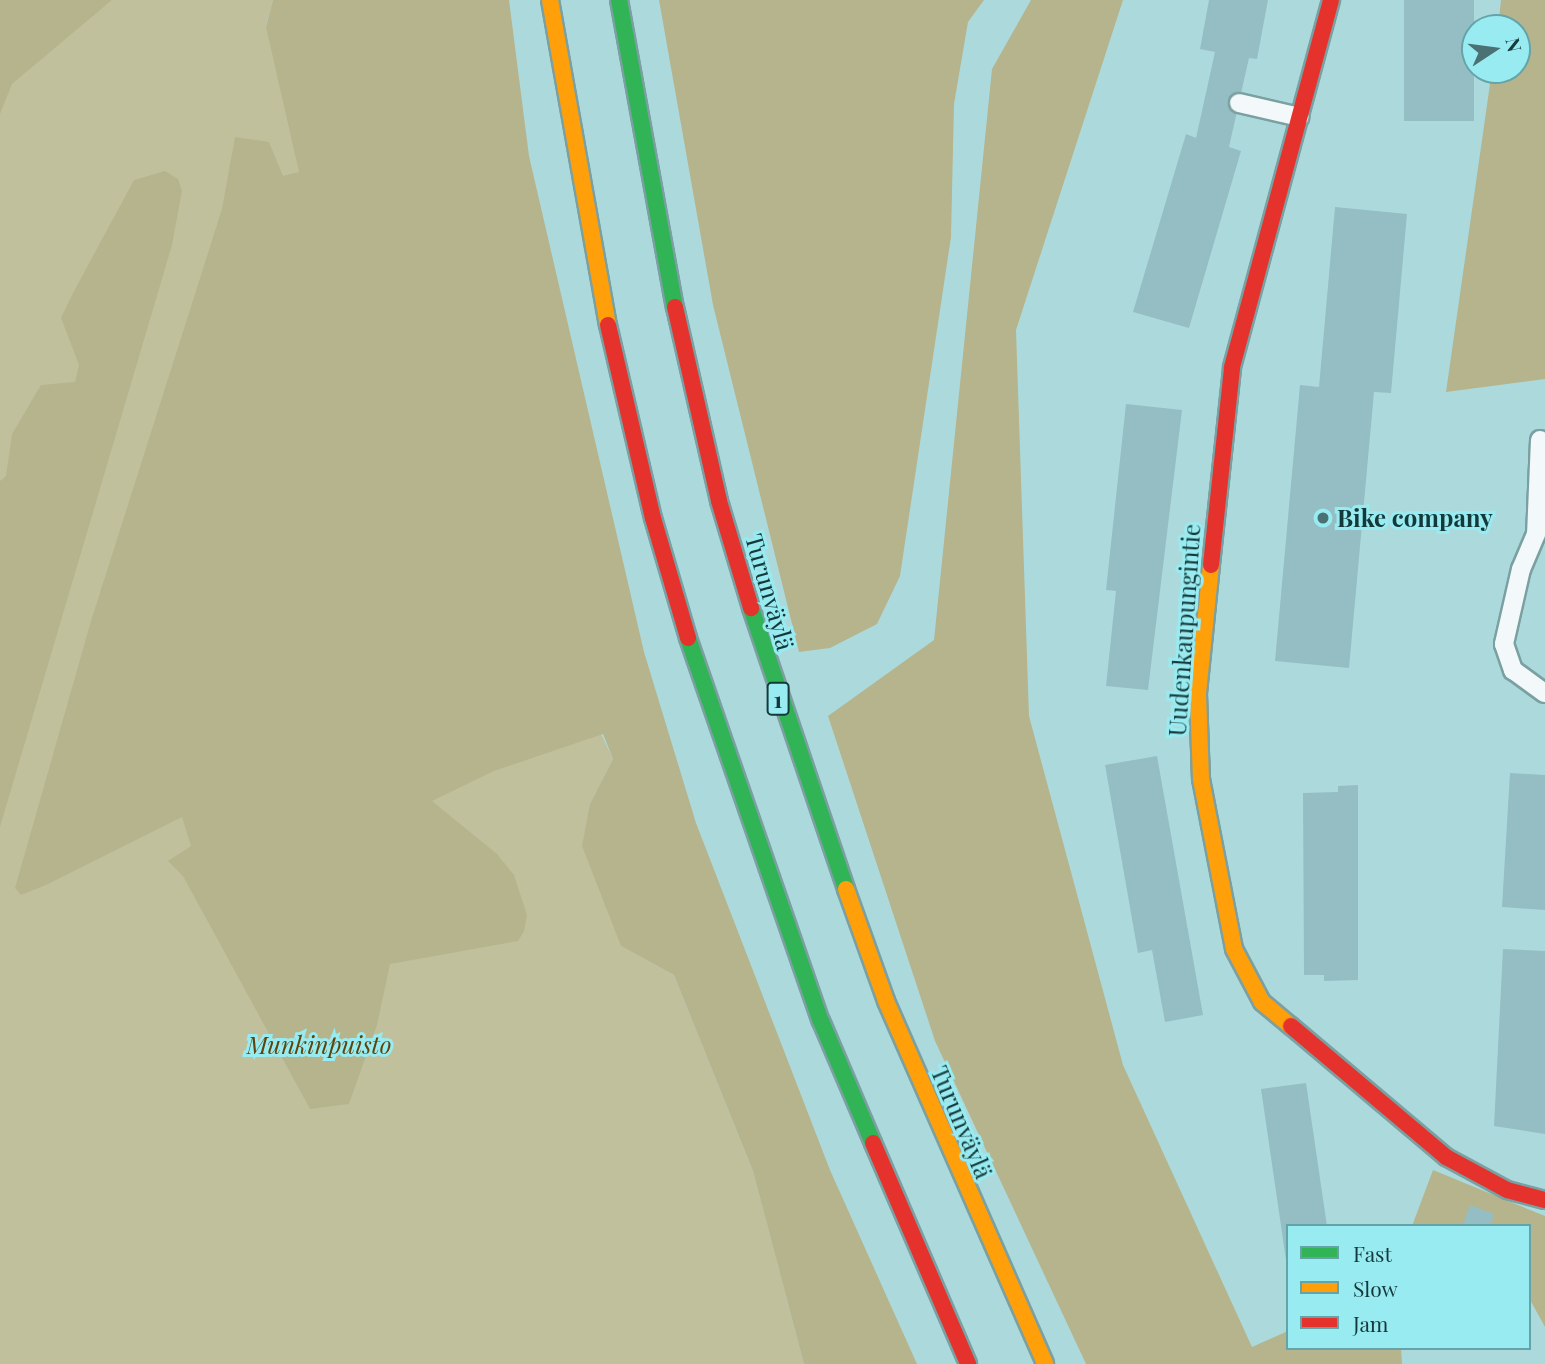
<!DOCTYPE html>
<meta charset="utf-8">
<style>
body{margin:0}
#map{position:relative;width:1545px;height:1364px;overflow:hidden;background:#acdadc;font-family:"Playfair Display",serif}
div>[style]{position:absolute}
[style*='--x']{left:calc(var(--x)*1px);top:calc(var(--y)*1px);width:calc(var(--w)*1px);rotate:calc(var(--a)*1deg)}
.green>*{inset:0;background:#c0c09d}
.forest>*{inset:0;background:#b5b48d}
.building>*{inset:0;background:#95bdc4;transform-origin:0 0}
.roads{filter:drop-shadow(2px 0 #7ba0a2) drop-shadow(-2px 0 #7ba0a2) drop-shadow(0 2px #7ba0a2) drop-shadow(0 -2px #7ba0a2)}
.lane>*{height:18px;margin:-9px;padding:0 9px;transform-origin:9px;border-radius:9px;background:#f3f9fa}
.fast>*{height:16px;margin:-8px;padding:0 8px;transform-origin:8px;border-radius:8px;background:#30b455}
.slow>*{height:16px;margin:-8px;padding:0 8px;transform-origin:8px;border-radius:8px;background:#ff9f0a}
.jam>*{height:16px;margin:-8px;padding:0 8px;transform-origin:8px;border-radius:8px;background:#e5322d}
.dots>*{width:19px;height:19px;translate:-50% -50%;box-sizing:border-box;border:4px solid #98ebf0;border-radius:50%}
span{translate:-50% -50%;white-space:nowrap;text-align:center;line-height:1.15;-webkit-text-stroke:6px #98ebf0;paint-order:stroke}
.shield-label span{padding:2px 5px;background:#98ebf0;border:2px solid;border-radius:5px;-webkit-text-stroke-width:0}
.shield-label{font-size:23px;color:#15393b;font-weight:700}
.poi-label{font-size:24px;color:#15393b;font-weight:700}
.left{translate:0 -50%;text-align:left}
.street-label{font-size:24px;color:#15393b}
.park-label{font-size:24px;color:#5f4308;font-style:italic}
.legend{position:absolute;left:1286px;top:1224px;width:245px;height:126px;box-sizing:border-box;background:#98ebf0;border:2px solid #64a4a8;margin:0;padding:9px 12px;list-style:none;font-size:21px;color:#15393b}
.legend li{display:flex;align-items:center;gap:14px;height:35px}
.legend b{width:35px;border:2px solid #64a4a8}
.north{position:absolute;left:1461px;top:14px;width:70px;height:70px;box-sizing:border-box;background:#98ebf0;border:2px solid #64a4a8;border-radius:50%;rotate:77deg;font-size:19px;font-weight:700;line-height:28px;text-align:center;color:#15393b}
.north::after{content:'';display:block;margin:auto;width:24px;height:32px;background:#4a7173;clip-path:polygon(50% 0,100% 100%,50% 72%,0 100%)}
</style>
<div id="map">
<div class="green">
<i style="clip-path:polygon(0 0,273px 0,266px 26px,613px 759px,590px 804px,621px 946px,674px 975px,753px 1171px,804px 1364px,0 1364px)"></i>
</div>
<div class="forest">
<i style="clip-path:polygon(0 0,112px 0,12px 84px,0 114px)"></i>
<i style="clip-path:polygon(273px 0,509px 0,529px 156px,644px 652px,696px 823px,830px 1170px,917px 1364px,804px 1364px,753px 1171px,674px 975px,621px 946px,582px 846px,590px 804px,613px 759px,603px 734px,494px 771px,432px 801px,497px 854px,514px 875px,527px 915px,524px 931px,518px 941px,390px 964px,377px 1025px,349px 1104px,310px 1109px,183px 876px,168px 861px,191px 846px,182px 817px,46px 885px,21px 895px,15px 888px,91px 621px,222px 209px,235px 137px,269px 142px,283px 176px,299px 172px,266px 27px)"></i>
<i style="clip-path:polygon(659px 0,984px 0,968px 22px,954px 104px,951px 237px,900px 576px,877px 624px,830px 648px,799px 652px,713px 305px)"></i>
<i style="clip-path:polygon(1031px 0,1123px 0,1016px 330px,1029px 716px,1123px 1065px,1252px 1347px,1288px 1331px,1288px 1348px,1401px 1348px,1402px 1364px,1086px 1364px,935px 1041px,828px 716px,934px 640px,992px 69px)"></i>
<i style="clip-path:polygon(1501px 0,1545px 0,1545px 379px,1446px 392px,1492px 70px,1517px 70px,1517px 28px,1498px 28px)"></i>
<i style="clip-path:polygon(165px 171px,178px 179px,182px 191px,172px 245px,0 827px,0 481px,6px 476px,12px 434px,41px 385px,75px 382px,79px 365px,61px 318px,73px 293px,134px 180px)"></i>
<i style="clip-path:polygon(1433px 1170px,1545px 1216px,1545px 1327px,1529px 1298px,1529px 1226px,1412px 1226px)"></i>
</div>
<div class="building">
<i style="clip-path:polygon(1209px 0,1268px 0,1257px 59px,1249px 58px,1229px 147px,1241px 151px,1189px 328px,1133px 312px,1186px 134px,1196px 138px,1215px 52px,1200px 49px)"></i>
<i style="left:1404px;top:0;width:70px;height:121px"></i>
<i style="clip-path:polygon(1335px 207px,1407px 214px,1391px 393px,1374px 392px,1349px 668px,1275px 661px,1300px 385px,1319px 387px)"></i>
<i style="clip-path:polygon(1126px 404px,1182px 410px,1148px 690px,1106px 686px,1116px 591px,1106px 590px)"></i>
<i style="clip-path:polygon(1157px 756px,1203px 1015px,1165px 1022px,1152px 950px,1138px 953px,1105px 765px)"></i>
<i style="clip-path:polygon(1510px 773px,1545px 775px,1545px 910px,1502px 907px)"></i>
<i style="clip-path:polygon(1358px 785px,1358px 980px,1324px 981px,1324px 975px,1304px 975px,1303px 793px,1338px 792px,1338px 786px)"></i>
<i style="clip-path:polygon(1503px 949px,1545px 951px,1545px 1134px,1494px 1126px)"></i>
<i style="clip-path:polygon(1306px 1083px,1327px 1226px,1288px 1226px,1286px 1260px,1261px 1089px)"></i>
<i style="clip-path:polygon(1470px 1205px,1494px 1214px,1490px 1226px,1463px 1224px)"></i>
</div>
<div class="roads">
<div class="lane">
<i style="--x:1239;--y:103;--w:62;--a:13.1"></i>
<i style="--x:1540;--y:440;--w:94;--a:92.4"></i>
<i style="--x:1536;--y:534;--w:38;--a:113"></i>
<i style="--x:1521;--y:569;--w:77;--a:102.8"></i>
<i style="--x:1504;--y:644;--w:28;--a:71"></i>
<i style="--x:1513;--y:670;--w:39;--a:36"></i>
</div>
<div class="fast">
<i style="--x:619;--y:0;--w:312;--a:79.7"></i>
<i style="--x:751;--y:608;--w:297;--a:71.3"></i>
<i style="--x:688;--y:638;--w:405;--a:70.9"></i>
<i style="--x:821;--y:1021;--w:133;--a:66.9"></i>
</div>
<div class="slow">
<i style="--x:550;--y:0;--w:330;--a:79.9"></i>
<i style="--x:1211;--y:565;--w:130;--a:95.8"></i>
<i style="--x:1198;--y:694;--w:85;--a:88"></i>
<i style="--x:1201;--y:779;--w:173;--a:79"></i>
<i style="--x:1234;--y:949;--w:60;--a:62.2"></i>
<i style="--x:1262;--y:1002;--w:38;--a:40"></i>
<i style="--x:846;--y:889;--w:119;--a:70.3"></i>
<i style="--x:886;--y:1001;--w:396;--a:66.3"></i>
</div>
<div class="jam">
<i style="--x:675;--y:307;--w:199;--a:77.2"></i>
<i style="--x:719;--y:501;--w:112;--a:73.3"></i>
<i style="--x:608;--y:325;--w:198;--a:76.9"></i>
<i style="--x:653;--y:518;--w:125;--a:73.7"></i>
<i style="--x:1211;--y:565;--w:199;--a:-83.9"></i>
<i style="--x:1232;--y:367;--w:380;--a:-74.9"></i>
<i style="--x:1291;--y:1026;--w:203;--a:40.2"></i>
<i style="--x:1446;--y:1157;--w:69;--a:28.4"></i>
<i style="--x:1507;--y:1190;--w:39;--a:15"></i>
<i style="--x:873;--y:1143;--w:241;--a:66.7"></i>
</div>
</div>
<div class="dots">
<i style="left:1323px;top:518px;background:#4a7173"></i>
</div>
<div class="shield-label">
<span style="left:778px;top:699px">1</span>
</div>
<div class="poi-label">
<span class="left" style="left:1337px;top:518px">Bike company</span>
</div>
<div class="street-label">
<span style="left:770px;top:592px;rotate:74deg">Turunväylä</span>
<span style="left:1184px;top:630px;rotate:-86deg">Uudenkaupungintie</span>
<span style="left:962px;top:1122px;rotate:67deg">Turunväylä</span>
</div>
<div class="park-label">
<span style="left:319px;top:1045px">Munkinpuisto</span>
</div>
<ul class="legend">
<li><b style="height:9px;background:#30b455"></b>Fast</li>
<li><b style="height:9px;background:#ff9f0a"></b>Slow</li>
<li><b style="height:9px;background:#e5322d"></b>Jam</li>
</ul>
<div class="north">N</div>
</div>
